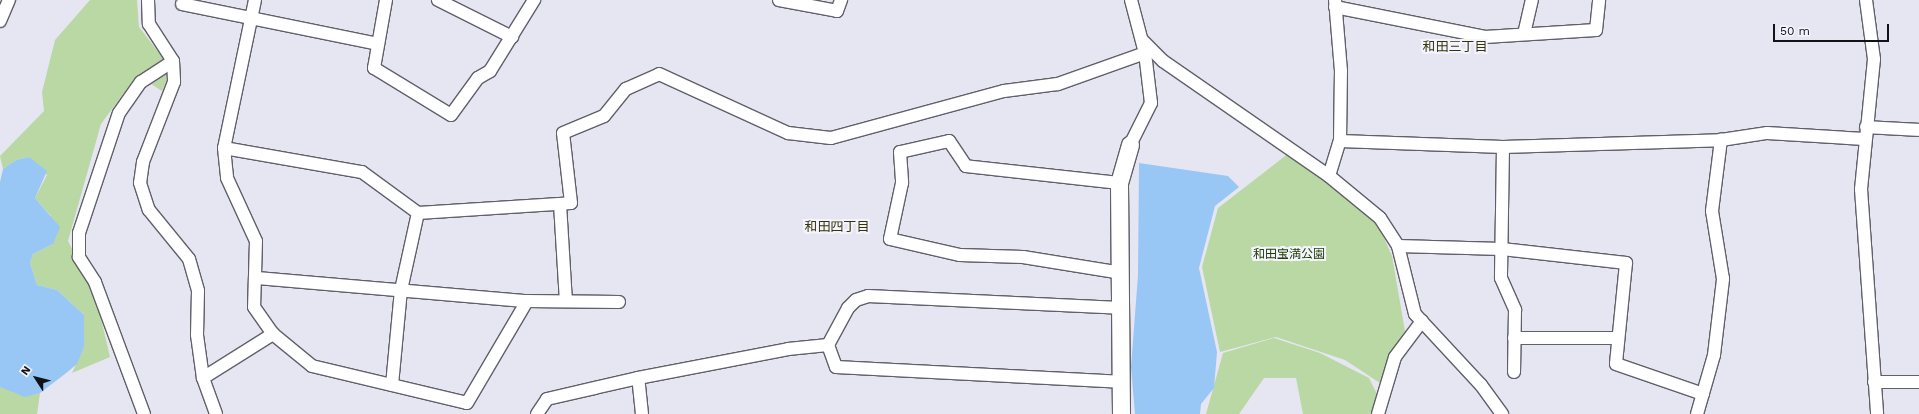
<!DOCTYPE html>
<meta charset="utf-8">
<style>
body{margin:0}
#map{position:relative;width:1919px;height:414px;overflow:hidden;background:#e6e6f2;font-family:"Work Sans","Noto Sans JP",sans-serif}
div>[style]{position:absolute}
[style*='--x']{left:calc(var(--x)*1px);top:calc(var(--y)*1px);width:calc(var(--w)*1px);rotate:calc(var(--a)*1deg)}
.green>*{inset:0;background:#b9d8a4}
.water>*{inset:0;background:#98c7f6}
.roads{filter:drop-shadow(1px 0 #60606a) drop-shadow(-1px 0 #60606a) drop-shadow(0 1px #60606a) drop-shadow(0 -1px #60606a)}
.street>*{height:12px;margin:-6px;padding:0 6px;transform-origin:6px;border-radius:6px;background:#fff}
.secondary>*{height:17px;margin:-8.5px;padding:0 8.5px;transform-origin:8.5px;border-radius:8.5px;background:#fff}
span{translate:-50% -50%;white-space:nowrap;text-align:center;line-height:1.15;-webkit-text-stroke:4px #f3f4fd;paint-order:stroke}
.park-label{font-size:12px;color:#213e02}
.neighbourhood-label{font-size:13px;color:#373308}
.north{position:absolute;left:16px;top:358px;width:40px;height:40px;-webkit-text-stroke:3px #f3f4fd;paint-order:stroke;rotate:306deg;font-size:11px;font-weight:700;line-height:16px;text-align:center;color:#121216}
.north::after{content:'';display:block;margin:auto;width:14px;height:18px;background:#121216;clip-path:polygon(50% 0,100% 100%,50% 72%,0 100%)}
.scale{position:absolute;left:1773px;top:24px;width:116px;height:18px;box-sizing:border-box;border:2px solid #121216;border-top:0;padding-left:5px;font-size:12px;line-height:14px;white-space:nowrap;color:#121216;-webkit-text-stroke:3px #f3f4fd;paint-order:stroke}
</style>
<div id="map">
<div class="green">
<i style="clip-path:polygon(90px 0,137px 0,139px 27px,163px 58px,167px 80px,162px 91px,137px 75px,101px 124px,68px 241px,95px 293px,110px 357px,72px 373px,84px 347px,84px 315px,57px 290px,37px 285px,30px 263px,33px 254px,53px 244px,51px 216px,35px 198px,47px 175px,29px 157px,16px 160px,3px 169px,0 156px,44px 111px,42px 92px,55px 40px)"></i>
<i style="clip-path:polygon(1289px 153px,1376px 220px,1392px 256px,1405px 331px,1392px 354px,1383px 385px,1345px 360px,1276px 337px,1220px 352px,1202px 267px,1218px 208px)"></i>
<i style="clip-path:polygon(0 283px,40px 393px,37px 414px,0 414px)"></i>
<i style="clip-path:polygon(1274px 338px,1320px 353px,1369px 378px,1379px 398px,1373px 414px,1303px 414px,1296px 378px,1264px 378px,1239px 414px,1206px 414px,1223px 353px)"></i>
</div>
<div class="water">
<i style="clip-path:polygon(29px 157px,47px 171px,35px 198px,60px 227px,53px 244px,33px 254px,30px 263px,37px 285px,57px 290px,84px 315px,84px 347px,77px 364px,65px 374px,40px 393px,25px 397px,0 387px,0 182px,3px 169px,16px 160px)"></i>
<i style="clip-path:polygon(1139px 163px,1228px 176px,1239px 187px,1215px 206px,1199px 268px,1217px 352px,1214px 388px,1201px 404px,1200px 414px,1135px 414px,1131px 367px,1138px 275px)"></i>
</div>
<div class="roads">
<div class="street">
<i style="--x:148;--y:0;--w:24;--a:88"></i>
<i style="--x:149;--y:24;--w:44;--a:57"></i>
<i style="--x:173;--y:61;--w:21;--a:87"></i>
<i style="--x:174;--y:82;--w:86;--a:111.2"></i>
<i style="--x:143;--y:162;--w:21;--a:98"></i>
<i style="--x:140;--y:183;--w:28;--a:72"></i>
<i style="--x:149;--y:210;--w:63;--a:50.8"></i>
<i style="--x:189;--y:259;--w:33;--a:74"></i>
<i style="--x:198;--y:291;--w:44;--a:91.3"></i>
<i style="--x:197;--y:335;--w:43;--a:82.1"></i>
<i style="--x:203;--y:378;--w:83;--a:-32.2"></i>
<i style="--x:255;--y:0;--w:151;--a:101.8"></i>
<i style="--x:224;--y:148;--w:30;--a:84"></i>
<i style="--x:227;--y:178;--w:69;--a:65.3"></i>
<i style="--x:256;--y:241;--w:66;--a:91.7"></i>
<i style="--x:254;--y:307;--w:33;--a:55"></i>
<i style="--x:273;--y:334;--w:50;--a:39.4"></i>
<i style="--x:312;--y:366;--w:159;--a:13.4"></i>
<i style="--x:467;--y:403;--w:118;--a:-59.5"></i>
<i style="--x:386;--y:0;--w:69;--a:100"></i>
<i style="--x:374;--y:68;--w:90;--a:31.4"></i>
<i style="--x:451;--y:115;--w:46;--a:-53.9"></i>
<i style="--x:478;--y:78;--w:14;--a:-30"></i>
<i style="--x:490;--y:71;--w:84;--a:-58.2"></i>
<i style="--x:438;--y:0;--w:83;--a:26.6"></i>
<i style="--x:779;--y:0;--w:59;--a:10.7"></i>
<i style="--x:837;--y:11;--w:12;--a:-70"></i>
<i style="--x:1866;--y:0;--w:60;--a:82.3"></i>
<i style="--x:1874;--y:59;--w:131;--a:95.7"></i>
<i style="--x:1861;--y:189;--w:226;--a:85.9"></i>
<i style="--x:182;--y:4;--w:200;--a:11.5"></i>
<i style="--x:1335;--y:7;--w:153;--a:11.3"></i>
<i style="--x:1485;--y:37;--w:111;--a:-3.6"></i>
<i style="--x:1596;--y:30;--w:30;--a:-84"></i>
<i style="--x:0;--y:21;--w:23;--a:-67"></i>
<i style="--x:1524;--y:34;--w:35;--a:-77"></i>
<i style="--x:1142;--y:40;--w:30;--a:45"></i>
<i style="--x:1163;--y:61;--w:202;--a:34.7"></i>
<i style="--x:1329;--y:176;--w:66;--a:39.5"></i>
<i style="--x:1380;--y:218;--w:33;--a:57"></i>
<i style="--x:1398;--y:246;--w:70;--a:76"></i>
<i style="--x:1415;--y:314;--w:97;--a:47.1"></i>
<i style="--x:1481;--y:385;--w:36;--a:54"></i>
<i style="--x:1866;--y:127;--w:53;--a:3.2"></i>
<i style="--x:1340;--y:141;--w:163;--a:2.1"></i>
<i style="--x:1503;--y:147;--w:218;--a:-1.8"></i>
<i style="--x:1721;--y:140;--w:47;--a:-8.7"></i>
<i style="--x:1767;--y:133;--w:98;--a:3.5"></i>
<i style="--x:1130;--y:145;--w:47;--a:-63.4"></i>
<i style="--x:1151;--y:103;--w:50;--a:-96.8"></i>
<i style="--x:1145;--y:53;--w:55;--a:-104.8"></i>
<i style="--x:1503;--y:147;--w:131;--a:90.9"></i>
<i style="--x:1501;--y:278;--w:35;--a:66"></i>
<i style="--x:1515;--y:310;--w:62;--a:90.9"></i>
<i style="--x:224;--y:148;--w:140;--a:9.9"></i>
<i style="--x:362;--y:172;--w:69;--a:36.2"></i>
<i style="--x:418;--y:213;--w:153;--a:-3.7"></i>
<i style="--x:571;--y:203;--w:70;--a:-96.5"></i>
<i style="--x:563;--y:133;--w:44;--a:-22.5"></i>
<i style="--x:604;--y:116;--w:35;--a:-51"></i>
<i style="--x:626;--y:89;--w:36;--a:-24"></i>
<i style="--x:659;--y:74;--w:142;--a:24.6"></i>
<i style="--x:788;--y:133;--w:43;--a:6.6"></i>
<i style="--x:831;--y:138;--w:179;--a:-15.2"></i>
<i style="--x:1004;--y:91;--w:54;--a:-7.4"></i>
<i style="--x:1058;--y:84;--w:92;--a:-19.6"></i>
<i style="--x:1329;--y:176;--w:37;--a:-73"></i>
<i style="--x:1340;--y:141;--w:70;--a:-89.2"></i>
<i style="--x:1341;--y:71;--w:71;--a:-94.8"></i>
<i style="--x:1119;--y:183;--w:154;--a:-173.7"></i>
<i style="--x:966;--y:166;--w:30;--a:-124"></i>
<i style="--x:949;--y:141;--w:50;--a:167.3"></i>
<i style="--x:900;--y:152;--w:31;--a:86"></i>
<i style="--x:902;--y:183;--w:57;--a:102.1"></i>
<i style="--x:890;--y:239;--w:72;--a:12.9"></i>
<i style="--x:960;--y:255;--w:63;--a:1.8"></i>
<i style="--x:1023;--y:257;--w:100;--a:9.2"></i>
<i style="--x:560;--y:204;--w:97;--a:86.5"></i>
<i style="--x:1398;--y:246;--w:104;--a:1.7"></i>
<i style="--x:1502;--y:249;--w:125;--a:6.4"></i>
<i style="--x:1626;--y:263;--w:101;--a:95.7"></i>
<i style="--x:1616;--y:364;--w:92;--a:19"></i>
<i style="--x:257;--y:278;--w:271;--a:4.9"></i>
<i style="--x:527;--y:301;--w:92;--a:0.6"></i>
<i style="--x:1514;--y:338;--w:104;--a:0"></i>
<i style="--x:828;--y:345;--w:23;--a:70"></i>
<i style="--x:836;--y:367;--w:284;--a:3"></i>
<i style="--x:203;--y:378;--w:38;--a:70"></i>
<i style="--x:1874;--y:382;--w:45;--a:0"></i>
<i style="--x:392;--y:385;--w:95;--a:-84.6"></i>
<i style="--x:401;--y:290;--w:79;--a:-77.6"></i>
<i style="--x:144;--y:414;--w:141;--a:-110.4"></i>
<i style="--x:95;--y:282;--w:30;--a:-123"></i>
<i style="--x:79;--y:257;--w:24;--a:-90"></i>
<i style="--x:79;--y:233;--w:126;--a:-71.6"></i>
<i style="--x:119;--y:113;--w:38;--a:-55"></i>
<i style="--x:141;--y:82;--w:38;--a:-33"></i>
<i style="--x:537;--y:414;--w:18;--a:-56"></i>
<i style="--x:547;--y:399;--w:93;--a:-13"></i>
<i style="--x:642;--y:414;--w:36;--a:-96"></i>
<i style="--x:638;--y:378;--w:153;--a:-10.9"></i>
<i style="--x:788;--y:349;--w:40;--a:-5.7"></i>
<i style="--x:828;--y:345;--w:42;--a:-61.6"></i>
<i style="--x:848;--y:308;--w:11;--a:-45"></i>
<i style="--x:856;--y:300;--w:13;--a:-18"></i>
<i style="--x:868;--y:296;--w:252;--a:2.7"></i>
<i style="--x:1378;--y:414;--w:59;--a:-73.4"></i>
<i style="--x:1395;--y:357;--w:45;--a:-53.1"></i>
<i style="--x:1697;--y:414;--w:61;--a:-73.9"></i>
<i style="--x:1714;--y:355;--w:77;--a:-83.2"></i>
<i style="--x:1723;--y:279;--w:69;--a:-99.2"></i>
<i style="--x:1712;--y:211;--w:72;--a:-82.8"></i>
</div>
<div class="secondary">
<i style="--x:1121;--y:414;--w:231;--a:-90.5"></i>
<i style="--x:1119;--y:183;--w:40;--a:-74"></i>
</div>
</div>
<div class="park-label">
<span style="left:1289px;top:255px">和田宝満公園</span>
</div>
<div class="neighbourhood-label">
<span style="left:1455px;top:47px">和田三丁目</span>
<span style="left:837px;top:227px">和田四丁目</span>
</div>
<div class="north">N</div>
<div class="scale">50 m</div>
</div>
